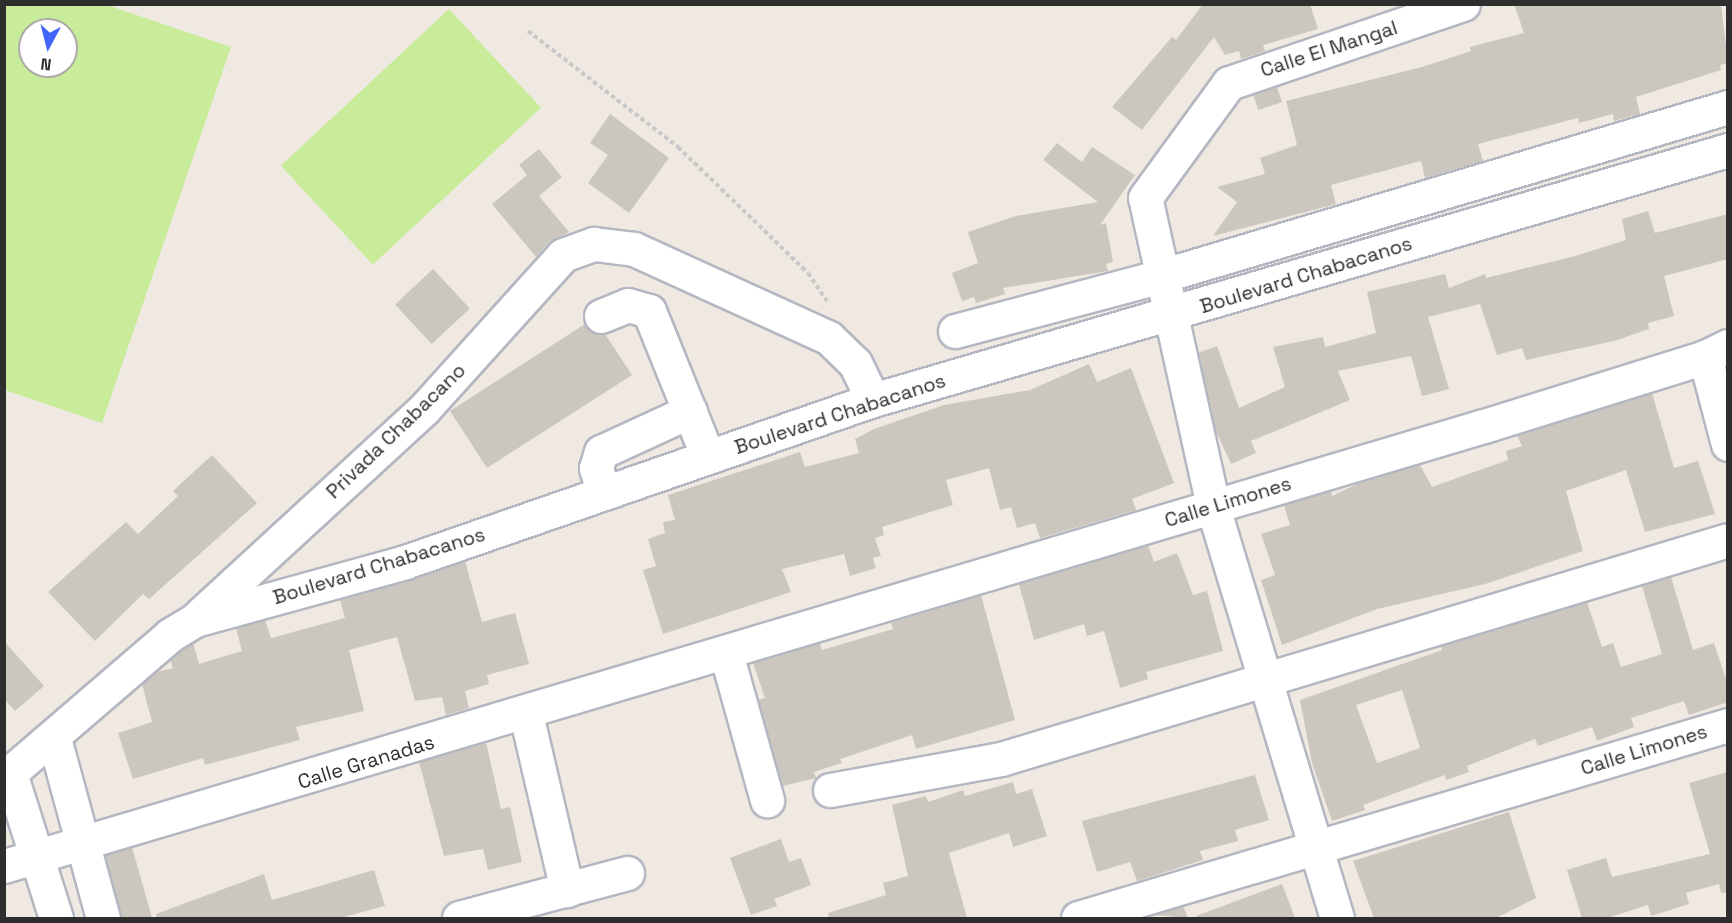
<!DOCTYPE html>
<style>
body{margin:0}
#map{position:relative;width:1732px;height:923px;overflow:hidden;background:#efe9e1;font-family:"Space Grotesk",sans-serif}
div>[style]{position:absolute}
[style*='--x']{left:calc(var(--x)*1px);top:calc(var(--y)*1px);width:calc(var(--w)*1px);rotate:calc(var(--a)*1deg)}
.pitch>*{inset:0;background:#c9ec9a;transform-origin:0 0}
.building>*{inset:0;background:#cbc7bf;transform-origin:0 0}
.path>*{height:4px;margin-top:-2px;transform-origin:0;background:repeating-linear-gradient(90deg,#c9c9c9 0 4.5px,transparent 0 7.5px)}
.roads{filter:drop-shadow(2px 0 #b4b7c1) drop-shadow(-2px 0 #b4b7c1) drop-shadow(0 2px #b4b7c1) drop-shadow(0 -2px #b4b7c1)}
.minor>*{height:33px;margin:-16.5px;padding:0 16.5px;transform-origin:16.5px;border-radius:16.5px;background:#fff}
span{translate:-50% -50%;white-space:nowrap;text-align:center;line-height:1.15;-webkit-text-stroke:4.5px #fff;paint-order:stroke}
.street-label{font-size:20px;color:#2e2e2e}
.frame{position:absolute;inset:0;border:6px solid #2e2e2e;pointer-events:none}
.north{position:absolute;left:18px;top:18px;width:60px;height:60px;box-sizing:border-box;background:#fff;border:2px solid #ababab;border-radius:50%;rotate:187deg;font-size:16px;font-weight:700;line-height:24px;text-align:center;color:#2e2e2e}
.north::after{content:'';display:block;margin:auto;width:21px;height:27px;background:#4264fb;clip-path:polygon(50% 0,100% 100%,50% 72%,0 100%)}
</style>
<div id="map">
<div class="pitch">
<i style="clip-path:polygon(evenodd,5px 4px,107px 5px,231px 47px,102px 423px,5px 390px,5px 4px,30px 30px,66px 30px,66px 66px,30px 66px,30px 30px)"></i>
<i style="left:449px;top:9px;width:135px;height:230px;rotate:47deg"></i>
</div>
<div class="building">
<i style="clip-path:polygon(1203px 4px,1310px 4px,1318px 29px,1263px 45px,1265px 51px,1241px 59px,1239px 51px,1225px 55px,1214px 37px,1142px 130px,1112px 107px,1172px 37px,1176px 40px)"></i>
<i style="clip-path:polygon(1514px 4px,1721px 4px,1728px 63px,1720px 65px,1721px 70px,1636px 97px,1640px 114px,1614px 121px,1613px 114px,1579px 123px,1578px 118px,1478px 144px,1483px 161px,1425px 178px,1421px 161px,1331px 185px,1336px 204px,1213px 236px,1237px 202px,1217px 187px,1265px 174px,1260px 158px,1297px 145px,1286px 101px,1422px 67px,1471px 51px,1470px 47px,1524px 33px)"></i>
<i style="left:1277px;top:87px;width:16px;height:25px;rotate:72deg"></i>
<i style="clip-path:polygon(610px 114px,669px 158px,629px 213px,588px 183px,608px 155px,590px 143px)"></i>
<i style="clip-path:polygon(1057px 143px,1082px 162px,1092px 147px,1135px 175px,1100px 225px,1106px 223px,1113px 262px,1106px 264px,1108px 271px,1003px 288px,1005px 294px,976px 303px,974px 297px,962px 301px,952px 273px,978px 263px,968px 232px,1016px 216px,1098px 202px,1043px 160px)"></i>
<i style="clip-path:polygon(539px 149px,562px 177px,539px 196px,569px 232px,549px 242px,536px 257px,492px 204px,527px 175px,519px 165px)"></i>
<i style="clip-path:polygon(1648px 211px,1655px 233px,1728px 214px,1728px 259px,1664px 276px,1674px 316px,1648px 323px,1649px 329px,1614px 341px,1526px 360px,1522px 348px,1497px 355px,1480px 304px,1428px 317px,1449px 389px,1422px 396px,1411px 356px,1338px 371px,1350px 400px,1251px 441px,1256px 453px,1231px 464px,1215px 429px,1198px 353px,1217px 346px,1239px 408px,1285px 387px,1273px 347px,1323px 337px,1325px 347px,1376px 333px,1367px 292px,1445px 274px,1449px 288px,1485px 274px,1486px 278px,1575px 256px,1626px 240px,1622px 219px)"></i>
<i style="left:433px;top:269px;width:54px;height:52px;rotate:47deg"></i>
<i style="clip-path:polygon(585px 324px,590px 331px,605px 334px,632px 375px,487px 468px,450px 411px)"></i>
<i style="clip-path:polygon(1089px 364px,1097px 382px,1131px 368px,1174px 483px,1132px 499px,1136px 510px,1040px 538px,1035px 523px,1017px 528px,1011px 507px,1000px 510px,989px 468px,946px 480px,953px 505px,882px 527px,884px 535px,875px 538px,881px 556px,873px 558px,876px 568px,850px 576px,844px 554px,782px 569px,791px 592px,663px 634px,643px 570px,656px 566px,648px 539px,665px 533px,663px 522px,675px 520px,668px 495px,800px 452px,805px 467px,859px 453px,855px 439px,874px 429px,944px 405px,1030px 390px)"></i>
<i style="clip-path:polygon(1652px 393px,1674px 468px,1698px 461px,1715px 514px,1645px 532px,1626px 470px,1566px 491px,1583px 551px,1485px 584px,1377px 609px,1282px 645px,1261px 580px,1275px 575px,1261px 534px,1290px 525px,1284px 505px,1331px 491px,1332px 496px,1359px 483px,1420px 465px,1432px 487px,1508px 460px,1506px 451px,1522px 446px,1517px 435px)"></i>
<i style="clip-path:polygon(212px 455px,257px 503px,149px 599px,143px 594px,95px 641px,48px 592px,126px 522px,138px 534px,178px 496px,173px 491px)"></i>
<i style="clip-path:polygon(1148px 545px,1154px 562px,1177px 553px,1193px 595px,1207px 591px,1223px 651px,1146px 672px,1148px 679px,1120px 688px,1104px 631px,1087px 636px,1084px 624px,1034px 640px,1019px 584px)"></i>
<i style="clip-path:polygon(465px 561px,482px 622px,515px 613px,529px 664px,487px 675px,489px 684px,465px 691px,469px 708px,446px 715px,442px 697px,415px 701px,397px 637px,349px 650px,364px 711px,296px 727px,300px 740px,205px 765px,203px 758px,133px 779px,118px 733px,152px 722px,142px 684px,156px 672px,173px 668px,170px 660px,181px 650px,193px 643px,199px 664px,242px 651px,236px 628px,265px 620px,271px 638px,345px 618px,340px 600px)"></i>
<i style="clip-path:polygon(evenodd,1671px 577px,1693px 650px,1714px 643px,1728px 685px,1728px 702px,1689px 715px,1684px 701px,1631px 718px,1634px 727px,1597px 741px,1592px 727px,1538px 746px,1535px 739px,1467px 766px,1469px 772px,1446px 780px,1445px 775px,1363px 805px,1365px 810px,1332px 821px,1312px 763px,1300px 700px,1442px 650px,1441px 646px,1587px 602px,1602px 647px,1613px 643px,1621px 667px,1662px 654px,1642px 586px,1671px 577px,1402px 690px,1420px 748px,1377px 763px,1356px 705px,1402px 690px)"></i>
<i style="clip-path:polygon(981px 595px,1015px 720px,916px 749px,912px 735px,840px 759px,842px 763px,814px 772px,816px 778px,783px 786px,758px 700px,765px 698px,753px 663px,820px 643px,822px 650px,893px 629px,891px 623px)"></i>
<i style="clip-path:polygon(4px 641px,44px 686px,15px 711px,4px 699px)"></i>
<i style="clip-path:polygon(486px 742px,501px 809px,510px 807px,522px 862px,488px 870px,483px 849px,444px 856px,419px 762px)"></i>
<i style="clip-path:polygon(1728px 772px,1728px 892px,1721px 893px,1719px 884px,1686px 893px,1689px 904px,1651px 916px,1648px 905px,1607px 918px,1582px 918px,1567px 870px,1606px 858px,1612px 877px,1710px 854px,1689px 783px)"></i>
<i style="clip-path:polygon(1255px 775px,1269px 820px,1235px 830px,1238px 841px,1200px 851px,1203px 860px,1137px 881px,1130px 862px,1097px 872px,1082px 821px)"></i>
<i style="clip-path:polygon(1013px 782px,1016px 794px,1032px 789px,1047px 836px,1013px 847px,1009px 833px,949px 853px,967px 918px,829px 918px,828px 913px,886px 895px,883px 883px,908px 876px,892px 805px,926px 796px,928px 802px,963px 790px,965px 796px)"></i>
<i style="clip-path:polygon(1509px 812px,1536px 898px,1496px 918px,1374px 918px,1353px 861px)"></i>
<i style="clip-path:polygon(781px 839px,789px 862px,801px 858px,811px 885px,774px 899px,777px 906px,751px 915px,730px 858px)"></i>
<i style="clip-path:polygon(132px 847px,152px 918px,121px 918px,105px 855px)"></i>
<i style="clip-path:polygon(374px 870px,385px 906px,340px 918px,157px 918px,156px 914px,264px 874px,272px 900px)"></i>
<i style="clip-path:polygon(1282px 884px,1295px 918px,1197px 918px,1196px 916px)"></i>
<i style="clip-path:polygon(1183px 906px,1188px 918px,1153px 915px)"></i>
</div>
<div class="path">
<i style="--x:528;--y:31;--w:190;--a:37.7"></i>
<i style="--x:678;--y:147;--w:181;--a:44.1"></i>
<i style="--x:808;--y:273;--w:34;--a:56"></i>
</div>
<div class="roads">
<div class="minor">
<i style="--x:601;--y:316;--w:29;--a:-22"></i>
<i style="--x:628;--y:305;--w:22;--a:16"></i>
<i style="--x:649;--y:311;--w:157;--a:68"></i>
<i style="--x:955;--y:331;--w:213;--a:-14.9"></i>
<i style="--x:1161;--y:276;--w:592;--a:-16.6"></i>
<i style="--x:1705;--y:357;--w:90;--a:75.2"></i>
<i style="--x:604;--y:493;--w:26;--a:-108"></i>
<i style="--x:596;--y:468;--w:17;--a:-73"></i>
<i style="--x:601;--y:452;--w:98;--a:-24.7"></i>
<i style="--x:200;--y:615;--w:304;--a:-42.6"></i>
<i style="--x:424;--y:409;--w:207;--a:-47.9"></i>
<i style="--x:563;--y:255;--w:33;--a:-20"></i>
<i style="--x:594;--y:244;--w:40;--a:7.1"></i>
<i style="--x:634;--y:249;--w:214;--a:24.5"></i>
<i style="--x:829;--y:338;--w:36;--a:44"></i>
<i style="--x:855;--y:363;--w:41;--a:64.1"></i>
<i style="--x:726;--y:653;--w:153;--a:74.4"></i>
<i style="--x:526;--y:714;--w:181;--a:76.9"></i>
<i style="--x:54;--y:738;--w:187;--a:74.8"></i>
<i style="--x:10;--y:773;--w:152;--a:72.4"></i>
<i style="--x:4;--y:778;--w:219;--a:-40.7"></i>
<i style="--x:170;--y:635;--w:29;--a:-31"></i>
<i style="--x:195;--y:620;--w:218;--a:-15.4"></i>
<i style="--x:405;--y:562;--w:495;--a:-19.1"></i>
<i style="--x:873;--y:400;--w:891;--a:-16.3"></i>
<i style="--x:830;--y:790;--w:174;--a:-10.3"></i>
<i style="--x:1001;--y:759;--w:759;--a:-16.76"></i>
<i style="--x:4;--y:866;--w:1544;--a:-16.56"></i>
<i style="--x:1484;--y:426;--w:232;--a:-17.3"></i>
<i style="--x:1705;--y:357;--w:25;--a:-26"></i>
<i style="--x:459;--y:918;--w:174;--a:-15"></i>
<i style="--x:1078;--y:918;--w:678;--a:-16.54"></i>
<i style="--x:1337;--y:918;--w:430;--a:-106.8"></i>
<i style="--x:1213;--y:506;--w:315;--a:-102.4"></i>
<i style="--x:1145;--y:198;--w:142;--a:-53.9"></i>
<i style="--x:1229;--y:83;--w:247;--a:-18.7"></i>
</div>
</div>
<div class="street-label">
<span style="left:1329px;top:49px;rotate:-18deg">Calle El Mangal</span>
<span style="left:1306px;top:275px;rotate:-17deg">Boulevard Chabacanos</span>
<span style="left:840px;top:414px;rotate:-18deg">Boulevard Chabacanos</span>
<span style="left:396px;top:431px;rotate:-44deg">Privada Chabacano</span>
<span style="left:1228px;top:502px;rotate:-17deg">Calle Limones</span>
<span style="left:379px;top:566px;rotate:-17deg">Boulevard Chabacanos</span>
<span style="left:1644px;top:750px;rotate:-17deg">Calle Limones</span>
<span style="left:366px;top:762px;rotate:-17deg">Calle Granadas</span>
</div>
<div class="frame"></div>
<div class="north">N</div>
</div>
